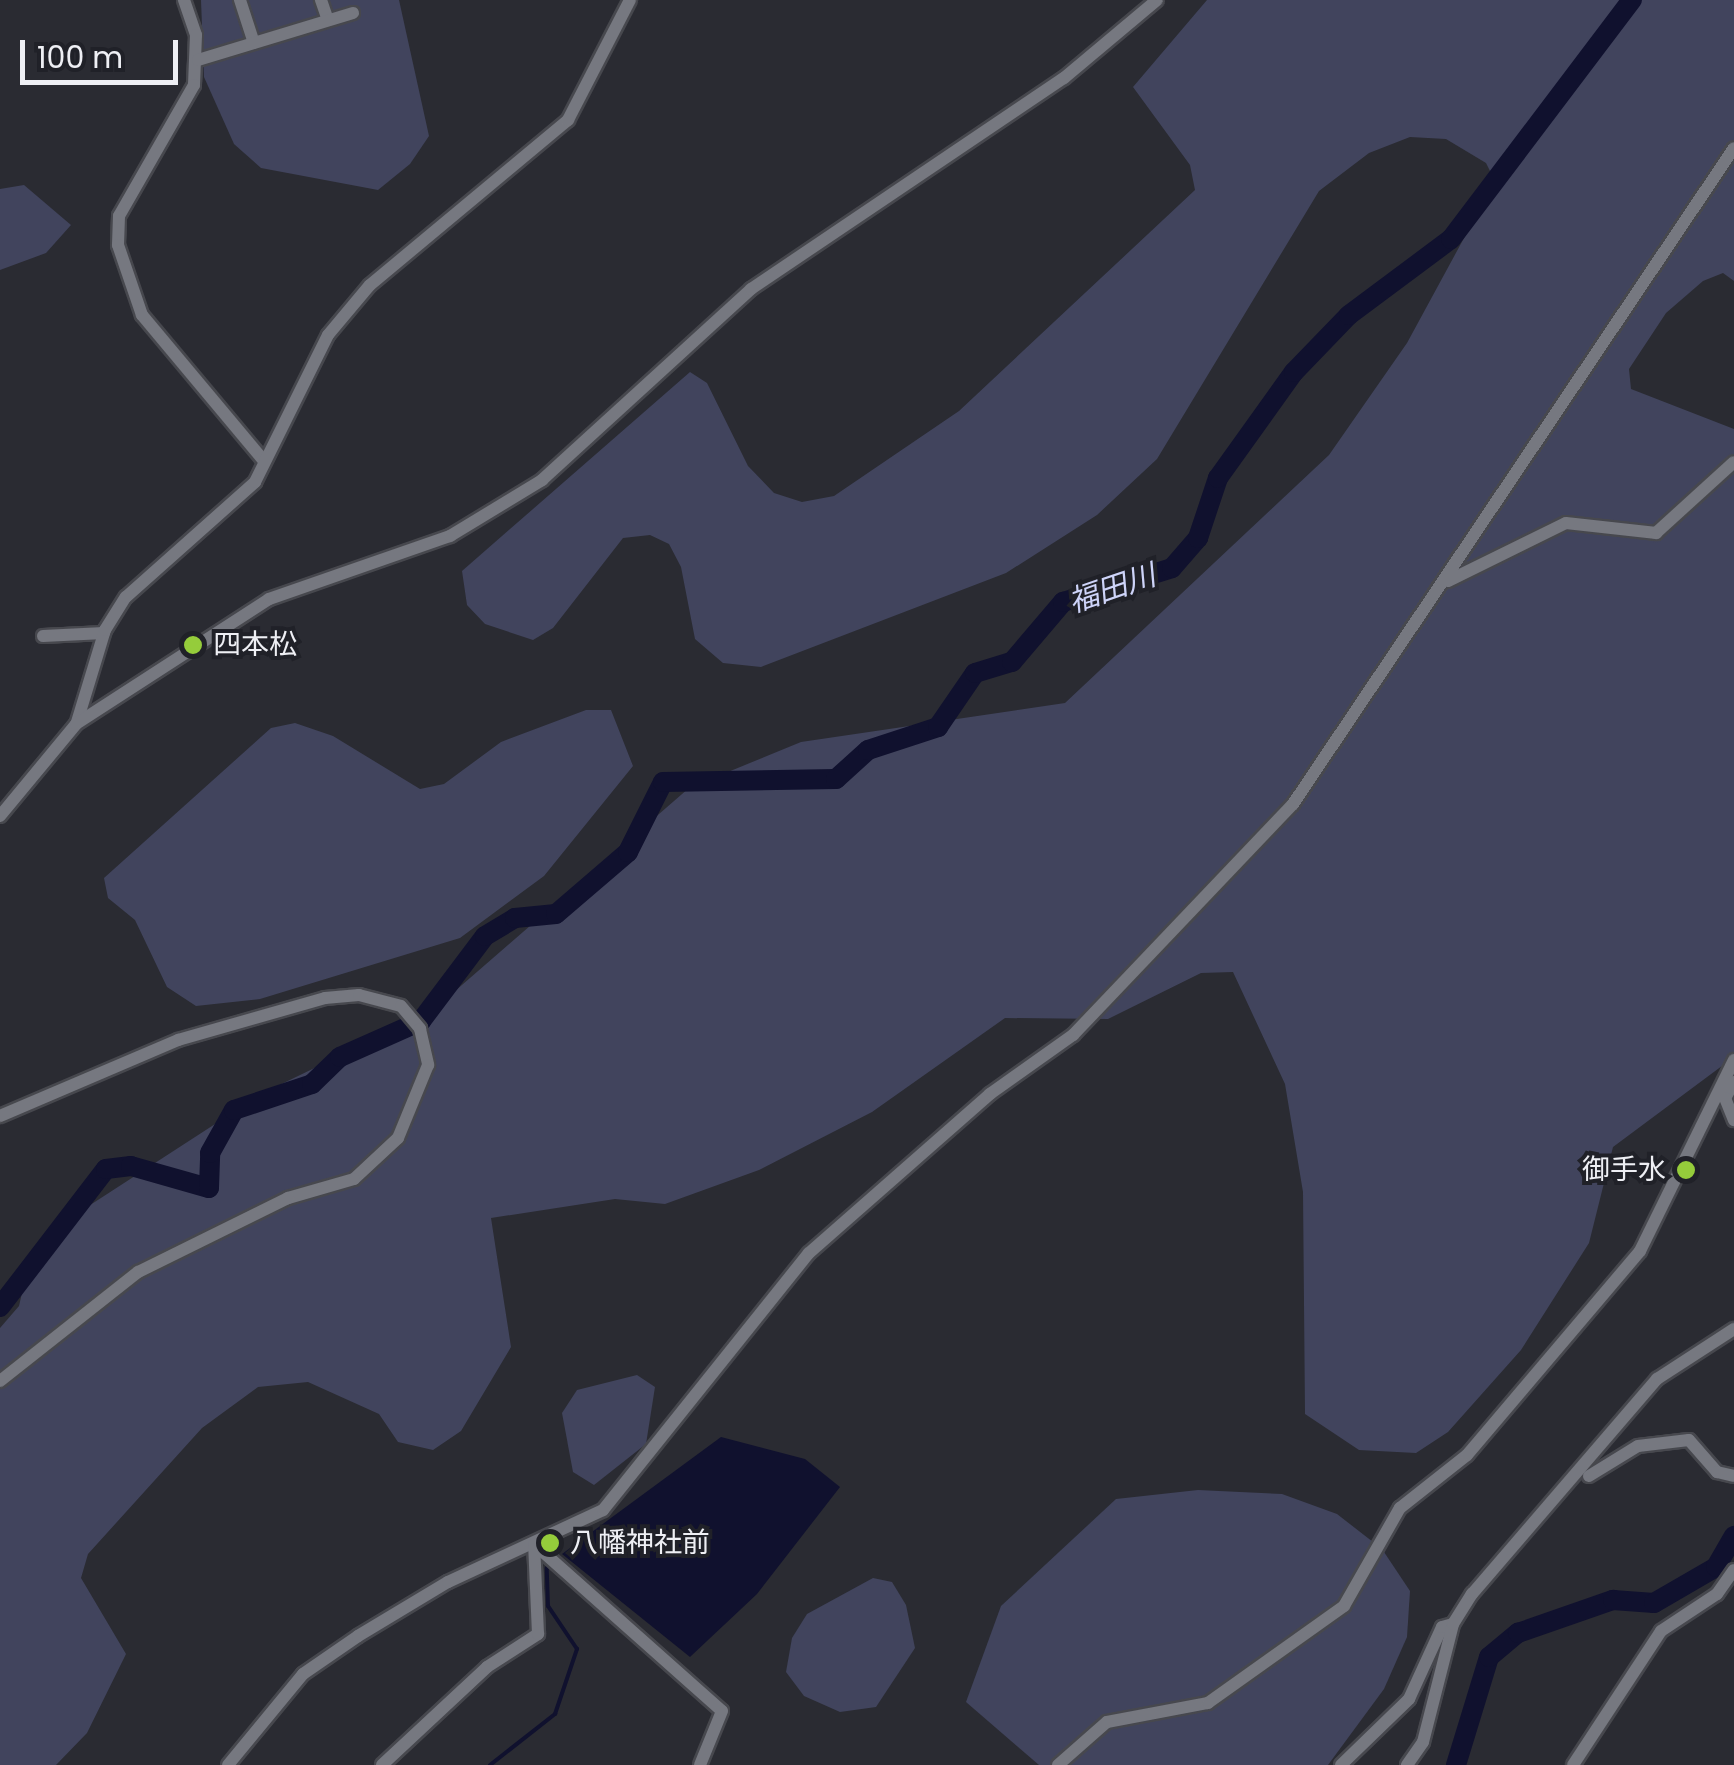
<!DOCTYPE html>
<meta charset="utf-8">
<style>
body{margin:0}
#map{position:relative;width:1734px;height:1765px;overflow:hidden;background:#2a2b32;font-family:Poppins,"Noto Sans JP",sans-serif}
div>[style]{position:absolute}
[style*='--x']{left:calc(var(--x)*1px);top:calc(var(--y)*1px);width:calc(var(--w)*1px);rotate:calc(var(--a)*1deg)}
.green>*{inset:0;background:#41445d}
.water>*{inset:0;background:#10112e}
.stream>*{height:4px;margin:-2px;padding:0 2px;transform-origin:2px;border-radius:2px;background:#10112e}
.river>*{height:20px;margin:-10px;padding:0 10px;transform-origin:10px;border-radius:10px;background:#10112e}
.roads{filter:drop-shadow(2px 0 #47484e) drop-shadow(-2px 0 #47484e) drop-shadow(0 2px #47484e) drop-shadow(0 -2px #47484e)}
.minor>*{height:12px;margin:-6px;padding:0 6px;transform-origin:6px;border-radius:6px;background:#767880}
.dots>*{width:28px;height:28px;translate:-50% -50%;box-sizing:border-box;border:5px solid #202128;border-radius:50%}
span{translate:-50% -50%;white-space:nowrap;text-align:center;line-height:1.15;-webkit-text-stroke:8px #202128;paint-order:stroke}
.poi-label{font-size:28px;color:#eeeff4}
.left{translate:0 -50%;text-align:left}
.right{translate:-100% -50%;text-align:right}
.water-label{font-size:30px;color:#ced4f9;font-style:italic}
.scale{position:absolute;left:20px;top:40px;width:158px;height:45px;box-sizing:border-box;border:5px solid #eeeff4;border-top:0;padding-left:12px;font-size:30px;line-height:35px;white-space:nowrap;color:#eeeff4;-webkit-text-stroke:8px #202128;paint-order:stroke}
</style>
<div id="map">
<div class="green">
<i style="clip-path:polygon(201px 0,399px 0,429px 136px,410px 164px,378px 190px,261px 168px,234px 144px,204px 77px)"></i>
<i style="clip-path:polygon(1207px 0,1734px 0,1734px 281px,1723px 273px,1703px 281px,1666px 313px,1629px 369px,1631px 389px,1734px 429px,1734px 1057px,1613px 1147px,1589px 1243px,1521px 1350px,1448px 1432px,1416px 1453px,1359px 1450px,1305px 1414px,1303px 1192px,1285px 1084px,1233px 972px,1201px 973px,1108px 1019px,1005px 1018px,872px 1112px,759px 1170px,665px 1204px,615px 1199px,491px 1218px,511px 1347px,461px 1431px,433px 1450px,398px 1442px,379px 1414px,308px 1382px,258px 1387px,202px 1428px,88px 1554px,81px 1578px,126px 1654px,87px 1733px,56px 1765px,0 1765px,0 1328px,19px 1306px,27px 1271px,67px 1220px,263px 1093px,432px 1011px,689px 788px,801px 742px,1065px 703px,1329px 455px,1407px 343px,1495px 181px,1486px 163px,1446px 139px,1410px 137px,1369px 153px,1319px 191px,1157px 459px,1097px 515px,1006px 573px,761px 667px,723px 663px,695px 639px,681px 567px,669px 544px,650px 535px,623px 538px,553px 628px,533px 640px,485px 624px,467px 605px,462px 571px,690px 372px,707px 383px,748px 466px,774px 493px,802px 502px,834px 496px,959px 411px,1195px 190px,1190px 165px,1133px 87px)"></i>
<i style="clip-path:polygon(24px 185px,71px 225px,46px 253px,0 270px,0 189px)"></i>
<i style="clip-path:polygon(586px 710px,611px 710px,633px 766px,544px 876px,460px 938px,260px 999px,196px 1006px,167px 987px,135px 920px,108px 898px,104px 878px,271px 728px,295px 723px,333px 736px,420px 789px,444px 784px,501px 742px)"></i>
<i style="clip-path:polygon(637px 1375px,655px 1387px,646px 1444px,594px 1485px,573px 1472px,562px 1413px,577px 1390px)"></i>
<i style="clip-path:polygon(1198px 1490px,1282px 1494px,1337px 1514px,1382px 1549px,1410px 1591px,1407px 1637px,1384px 1689px,1328px 1765px,1039px 1765px,966px 1702px,1001px 1606px,1116px 1499px)"></i>
<i style="clip-path:polygon(873px 1578px,892px 1582px,906px 1605px,915px 1648px,876px 1707px,840px 1712px,804px 1696px,786px 1672px,792px 1638px,807px 1614px)"></i>
</div>
<div class="water">
<i style="clip-path:polygon(721px 1437px,805px 1459px,840px 1487px,757px 1594px,690px 1657px,562px 1554px)"></i>
</div>
<div class="stream">
<i style="--x:490;--y:1765;--w:83;--a:-38.1"></i>
<i style="--x:555;--y:1714;--w:69;--a:-71.3"></i>
<i style="--x:577;--y:1649;--w:52;--a:-124"></i>
<i style="--x:548;--y:1606;--w:38;--a:-92"></i>
</div>
<div class="river">
<i style="--x:0;--y:1307;--w:174;--a:-52.5"></i>
<i style="--x:106;--y:1169;--w:25;--a:-7"></i>
<i style="--x:131;--y:1166;--w:81;--a:15.8"></i>
<i style="--x:209;--y:1188;--w:35;--a:-88"></i>
<i style="--x:210;--y:1153;--w:49;--a:-60.8"></i>
<i style="--x:234;--y:1110;--w:82;--a:-18.4"></i>
<i style="--x:312;--y:1084;--w:39;--a:-44"></i>
<i style="--x:340;--y:1057;--w:89;--a:-24"></i>
<i style="--x:421;--y:1021;--w:106;--a:-53"></i>
<i style="--x:485;--y:936;--w:35;--a:-31"></i>
<i style="--x:515;--y:918;--w:41;--a:-5.6"></i>
<i style="--x:556;--y:914;--w:95;--a:-40.7"></i>
<i style="--x:628;--y:852;--w:78;--a:-63.4"></i>
<i style="--x:663;--y:782;--w:173;--a:-1"></i>
<i style="--x:836;--y:779;--w:43;--a:-42.2"></i>
<i style="--x:868;--y:750;--w:74;--a:-18.2"></i>
<i style="--x:938;--y:727;--w:65;--a:-55.6"></i>
<i style="--x:975;--y:673;--w:39;--a:-17"></i>
<i style="--x:1012;--y:662;--w:79;--a:-49.6"></i>
<i style="--x:1063;--y:602;--w:114;--a:-17.3"></i>
<i style="--x:1172;--y:568;--w:40;--a:-49"></i>
<i style="--x:1198;--y:538;--w:63;--a:-71.6"></i>
<i style="--x:1218;--y:478;--w:130;--a:-54.4"></i>
<i style="--x:1294;--y:372;--w:79;--a:-46"></i>
<i style="--x:1349;--y:315;--w:127;--a:-36.7"></i>
<i style="--x:1451;--y:239;--w:300;--a:-52.9"></i>
<i style="--x:1456;--y:1765;--w:113;--a:-73"></i>
<i style="--x:1489;--y:1657;--w:38;--a:-40"></i>
<i style="--x:1518;--y:1633;--w:101;--a:-19.2"></i>
<i style="--x:1613;--y:1600;--w:41;--a:4.2"></i>
<i style="--x:1654;--y:1603;--w:72;--a:-30.1"></i>
<i style="--x:1716;--y:1567;--w:36;--a:-60"></i>
</div>
<div class="roads">
<div class="minor">
<i style="--x:184;--y:0;--w:37;--a:71"></i>
<i style="--x:196;--y:35;--w:50;--a:92.3"></i>
<i style="--x:194;--y:85;--w:151;--a:119.8"></i>
<i style="--x:119;--y:216;--w:29;--a:92"></i>
<i style="--x:118;--y:245;--w:74;--a:71.1"></i>
<i style="--x:142;--y:315;--w:190;--a:50.1"></i>
<i style="--x:240;--y:0;--w:45;--a:72"></i>
<i style="--x:321;--y:0;--w:21;--a:71"></i>
<i style="--x:198;--y:60;--w:162;--a:-16.9"></i>
<i style="--x:1448;--y:581;--w:131;--a:-26.2"></i>
<i style="--x:1566;--y:523;--w:91;--a:6.3"></i>
<i style="--x:1656;--y:533;--w:105;--a:-42.3"></i>
<i style="--x:43;--y:636;--w:61;--a:-2.8"></i>
<i style="--x:77;--y:722;--w:96;--a:-73.1"></i>
<i style="--x:105;--y:630;--w:39;--a:-58"></i>
<i style="--x:126;--y:597;--w:173;--a:-41.7"></i>
<i style="--x:255;--y:482;--w:164;--a:-63.6"></i>
<i style="--x:328;--y:335;--w:65;--a:-50"></i>
<i style="--x:370;--y:285;--w:258;--a:-39.8"></i>
<i style="--x:568;--y:120;--w:135;--a:-62.7"></i>
<i style="--x:0;--y:816;--w:119;--a:-50.4"></i>
<i style="--x:76;--y:724;--w:230;--a:-32.9"></i>
<i style="--x:269;--y:599;--w:192;--a:-19.2"></i>
<i style="--x:450;--y:536;--w:108;--a:-31.3"></i>
<i style="--x:542;--y:480;--w:283;--a:-42.4"></i>
<i style="--x:751;--y:289;--w:377;--a:-34"></i>
<i style="--x:1064;--y:78;--w:121;--a:-40"></i>
<i style="--x:1734;--y:1082;--w:18;--a:119"></i>
<i style="--x:1725;--y:1098;--w:24;--a:68"></i>
<i style="--x:0;--y:1116;--w:194;--a:-23.1"></i>
<i style="--x:178;--y:1040;--w:153;--a:-15.9"></i>
<i style="--x:325;--y:998;--w:34;--a:-5"></i>
<i style="--x:359;--y:995;--w:43;--a:14.7"></i>
<i style="--x:401;--y:1006;--w:30;--a:50"></i>
<i style="--x:420;--y:1029;--w:37;--a:77"></i>
<i style="--x:428;--y:1065;--w:79;--a:112.3"></i>
<i style="--x:398;--y:1138;--w:60;--a:137"></i>
<i style="--x:354;--y:1179;--w:69;--a:163.9"></i>
<i style="--x:288;--y:1198;--w:167;--a:153.7"></i>
<i style="--x:138;--y:1272;--w:176;--a:141.7"></i>
<i style="--x:1589;--y:1476;--w:57;--a:-31.5"></i>
<i style="--x:1638;--y:1446;--w:51;--a:-6.7"></i>
<i style="--x:1689;--y:1440;--w:43;--a:48.8"></i>
<i style="--x:1717;--y:1472;--w:17;--a:13"></i>
<i style="--x:534;--y:1544;--w:251;--a:41.6"></i>
<i style="--x:722;--y:1711;--w:58;--a:112.2"></i>
<i style="--x:228;--y:1765;--w:118;--a:-50.5"></i>
<i style="--x:303;--y:1674;--w:67;--a:-34.6"></i>
<i style="--x:358;--y:1636;--w:105;--a:-31"></i>
<i style="--x:448;--y:1582;--w:171;--a:-24.9"></i>
<i style="--x:603;--y:1510;--w:329;--a:-51.3"></i>
<i style="--x:809;--y:1253;--w:241;--a:-41.3"></i>
<i style="--x:990;--y:1094;--w:102;--a:-35.4"></i>
<i style="--x:1073;--y:1035;--w:319;--a:-46.4"></i>
<i style="--x:1293;--y:804;--w:790;--a:-56.09"></i>
<i style="--x:382;--y:1765;--w:144;--a:-43"></i>
<i style="--x:487;--y:1667;--w:61;--a:-32.9"></i>
<i style="--x:538;--y:1634;--w:90;--a:-92.5"></i>
<i style="--x:1058;--y:1765;--w:65;--a:-41.3"></i>
<i style="--x:1107;--y:1722;--w:103;--a:-10.7"></i>
<i style="--x:1208;--y:1703;--w:167;--a:-35.5"></i>
<i style="--x:1344;--y:1606;--w:113;--a:-60.3"></i>
<i style="--x:1400;--y:1508;--w:85;--a:-38.3"></i>
<i style="--x:1467;--y:1455;--w:267;--a:-49.7"></i>
<i style="--x:1640;--y:1251;--w:213;--a:-63.8"></i>
<i style="--x:1341;--y:1765;--w:95;--a:-44.1"></i>
<i style="--x:1409;--y:1699;--w:79;--a:-65.4"></i>
<i style="--x:1442;--y:1627;--w:11;--a:-15"></i>
<i style="--x:1407;--y:1765;--w:28;--a:-55"></i>
<i style="--x:1423;--y:1742;--w:122;--a:-75.7"></i>
<i style="--x:1453;--y:1624;--w:36;--a:-58"></i>
<i style="--x:1472;--y:1594;--w:284;--a:-49.3"></i>
<i style="--x:1657;--y:1379;--w:92;--a:-33"></i>
<i style="--x:1573;--y:1765;--w:160;--a:-56.7"></i>
<i style="--x:1661;--y:1631;--w:67;--a:-33.5"></i>
<i style="--x:1717;--y:1594;--w:29;--a:-55"></i>
</div>
</div>
<div class="dots">
<i style="left:193px;top:645px;background:#95cc3b"></i>
<i style="left:1686px;top:1170px;background:#95cc3b"></i>
<i style="left:550px;top:1543px;background:#95cc3b"></i>
</div>
<div class="poi-label">
<span class="left" style="left:213px;top:645px">四本松</span>
<span class="right" style="left:1666px;top:1170px">御手水</span>
<span class="left" style="left:570px;top:1543px">八幡神社前</span>
</div>
<div class="water-label">
<span style="left:1112px;top:589px;rotate:-19deg">福田川</span>
</div>
<div class="scale">100 m</div>
</div>
